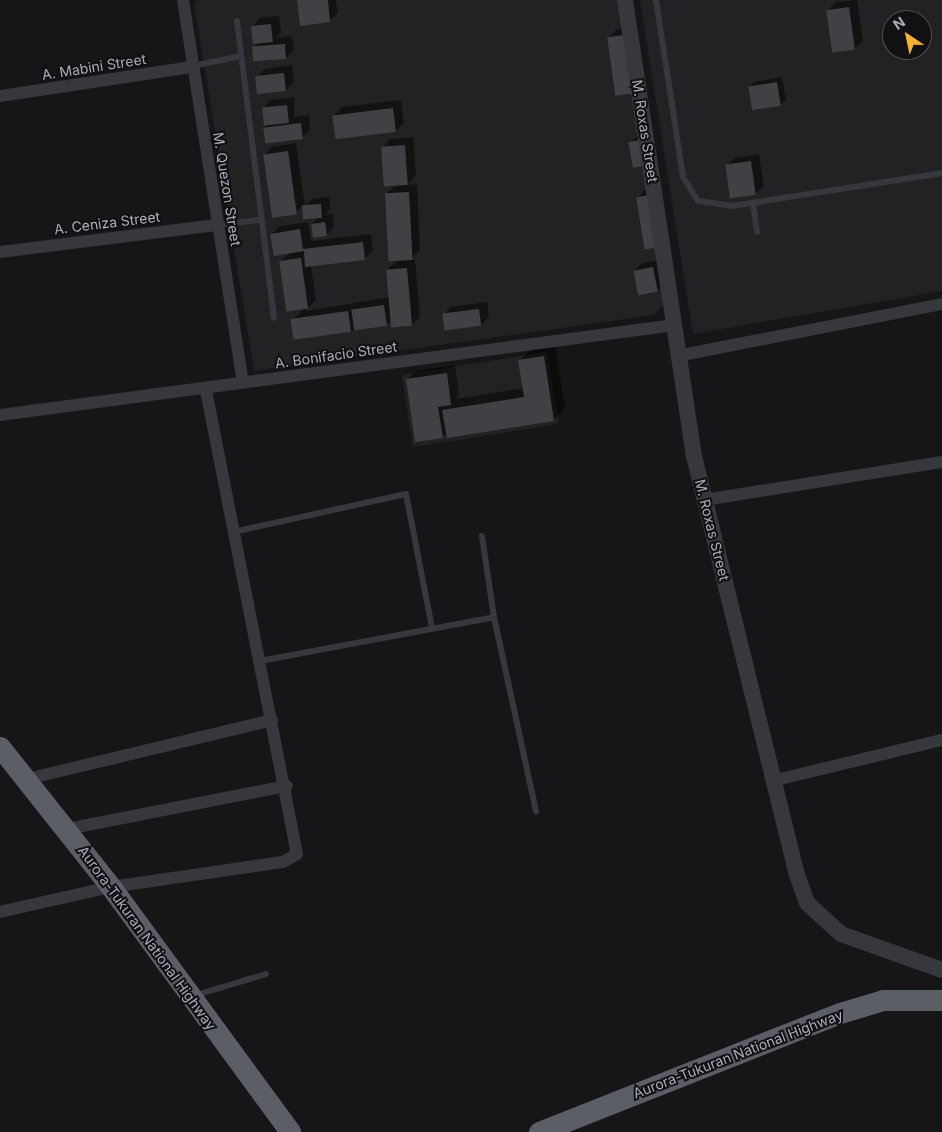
<!DOCTYPE html>
<style>
body{margin:0}
#map{position:relative;width:942px;height:1132px;overflow:hidden;background:#161618;font-family:Inter,sans-serif}
div>[style]{position:absolute}
[style*='--x']{left:calc(var(--x)*1px);top:calc(var(--y)*1px);width:calc(var(--w)*1px);rotate:calc(var(--a)*1deg)}
.built>*{inset:0;background:#222225;transform-origin:0 0}
.shadow>*{inset:0;background:#0007}
.building>*{inset:0;background:#404145;transform-origin:0 0}
.service>*{height:6px;margin:-3px;padding:0 3px;transform-origin:3px;border-radius:3px;background:#37383d}
.minor>*{height:12px;margin:-6px;padding:0 6px;transform-origin:6px;border-radius:6px;background:#37383d}
.tertiary>*{height:16px;margin:-8px;padding:0 8px;transform-origin:8px;border-radius:8px;background:#37383d}
.trunk>*{height:21px;margin:-10.5px;padding:0 10.5px;transform-origin:10.5px;border-radius:10.5px;background:#5b5e65}
span{translate:-50% -50%;white-space:nowrap;text-align:center;line-height:1.15;-webkit-text-stroke:4px #111113;paint-order:stroke}
.street-label{font-size:14px;color:#a8adb8}
.north{position:absolute;left:882px;top:10px;width:50px;height:50px;box-sizing:border-box;background:#111113;border:1px solid #4d4f55;border-radius:50%;rotate:326deg;font-size:14px;font-weight:700;line-height:20px;text-align:center;color:#a8adb8}
.north::after{content:'';display:block;margin:auto;width:18px;height:22px;background:#f2b134;clip-path:polygon(50% 0,100% 100%,50% 72%,0 100%)}
</style>
<div id="map">
<div class="built">
<i style="clip-path:polygon(198px 0,619px 0,668px 299px,654px 315px,254px 371px,194px 3px)"></i>
<i style="clip-path:polygon(evenodd,640px 0,942px 0,942px 291px,693px 334px,640px 0,892px 20px,922px 20px,922px 50px,892px 50px,892px 20px)"></i>
<i style="left:547px;top:352px;width:73px;height:147px;rotate:81deg"></i>
</div>
<div class="shadow">
<i style="clip-path:polygon(299px 0,336px 0,338px 13px,329px 21px)"></i>
<i style="clip-path:polygon(857px 0,863px 41px,854px 49px,827px 11px,836px 2px)"></i>
<i style="clip-path:polygon(279px 16px,281px 33px,275px 38px,292px 36px,294px 50px,286px 58px,254px 48px,259px 42px,252px 27px,260px 18px)"></i>
<i style="clip-path:polygon(632px 27px,640px 83px,608px 38px,617px 29px)"></i>
<i style="clip-path:polygon(292px 65px,294px 82px,286px 90px,256px 77px,265px 69px)"></i>
<i style="clip-path:polygon(782px 77px,786px 100px,780px 105px,749px 87px,754px 82px)"></i>
<i style="clip-path:polygon(295px 97px,294px 117px,309px 115px,310px 130px,302px 138px,264px 128px,268px 124px,263px 108px,271px 100px)"></i>
<i style="clip-path:polygon(401px 100px,404px 123px,396px 131px,334px 116px,342px 107px)"></i>
<i style="clip-path:polygon(638px 135px,653px 156px,630px 143px)"></i>
<i style="clip-path:polygon(413px 137px,416px 175px,407px 185px,417px 184px,420px 250px,410px 260px,415px 260px,420px 317px,412px 325px,392px 320px,386px 325px,351px 331px,293px 320px,304px 309px,280px 262px,291px 252px,272px 234px,280px 226px,308px 222px,311px 241px,371px 234px,373px 251px,364px 259px,311px 265px,316px 300px,305px 311px,390px 297px,387px 270px,398px 259px,386px 194px,396px 185px,382px 148px,390px 139px)"></i>
<i style="clip-path:polygon(296px 143px,305px 206px,312px 199px,329px 197px,330px 209px,324px 215px,333px 214px,334px 227px,326px 235px,312px 224px,319px 217px,305px 219px,303px 205px,296px 212px,264px 155px,272px 147px)"></i>
<i style="clip-path:polygon(759px 154px,764px 186px,756px 194px,726px 166px,735px 158px)"></i>
<i style="clip-path:polygon(646px 189px,658px 246px,638px 197px)"></i>
<i style="clip-path:polygon(662px 260px,666px 283px,657px 291px,634px 271px,642px 263px)"></i>
<i style="clip-path:polygon(487px 302px,489px 317px,481px 325px,445px 330px,443px 315px,451px 307px)"></i>
<i style="clip-path:polygon(555px 346px,565px 408px,554px 419px,448px 436px,447px 432px,442px 437px,407px 379px,416px 371px,455px 365px,459px 395px,455px 399px,524px 388px,519px 361px,531px 350px)"></i>
</div>
<div class="building">
<i style="clip-path:polygon(297px 0,328px 0,330px 22px,300px 26px)"></i>
<i style="left:849px;top:7px;width:43px;height:23px;rotate:82deg"></i>
<i style="left:271px;top:24px;width:18px;height:20px;rotate:84deg"></i>
<i style="left:624px;top:35px;width:59px;height:17px;rotate:82deg"></i>
<i style="left:285px;top:44px;width:15px;height:33px;rotate:86deg"></i>
<i style="left:284px;top:73px;width:18px;height:29px;rotate:84deg"></i>
<i style="left:777px;top:82px;width:24px;height:29px;rotate:81deg"></i>
<i style="left:287px;top:105px;width:18px;height:25px;rotate:84deg"></i>
<i style="left:393px;top:108px;width:24px;height:61px;rotate:83deg"></i>
<i style="left:301px;top:123px;width:16px;height:38px;rotate:83deg"></i>
<i style="left:640px;top:140px;width:26px;height:12px;rotate:79deg"></i>
<i style="left:405px;top:145px;width:40px;height:24px;rotate:86deg"></i>
<i style="left:288px;top:151px;width:64px;height:25px;rotate:82deg"></i>
<i style="left:751px;top:161px;width:34px;height:26px;rotate:82deg"></i>
<i style="left:409px;top:192px;width:68px;height:24px;rotate:87deg"></i>
<i style="left:650px;top:195px;width:53px;height:14px;rotate:81deg"></i>
<i style="left:321px;top:204px;width:14px;height:19px;rotate:86deg"></i>
<i style="left:325px;top:222px;width:14px;height:14px;rotate:82deg"></i>
<i style="clip-path:polygon(300px 229px,303px 249px,363px 242px,365px 260px,305px 267px,304px 251px,274px 256px,270px 234px)"></i>
<i style="left:301px;top:258px;width:51px;height:22px;rotate:82deg"></i>
<i style="left:653px;top:267px;width:25px;height:20px;rotate:79deg"></i>
<i style="left:407px;top:268px;width:58px;height:21px;rotate:85deg"></i>
<i style="left:384px;top:305px;width:21px;height:33px;rotate:82deg"></i>
<i style="left:479px;top:309px;width:17px;height:37px;rotate:83deg"></i>
<i style="left:348px;top:311px;width:21px;height:58px;rotate:82deg"></i>
<i style="clip-path:polygon(544px 356px,554px 421px,447px 438px,442px 410px,524px 397px,518px 360px)"></i>
<i style="clip-path:polygon(447px 373px,451px 405px,438px 407px,443px 438px,415px 442px,406px 379px)"></i>
</div>
<div class="service">
<i style="--x:656;--y:0;--w:179;--a:81.3"></i>
<i style="--x:683;--y:177;--w:28;--a:58"></i>
<i style="--x:698;--y:201;--w:34;--a:8"></i>
<i style="--x:732;--y:206;--w:213;--a:-8.9"></i>
<i style="--x:237;--y:21;--w:299;--a:82.9"></i>
<i style="--x:193;--y:66;--w:49;--a:-11.8"></i>
<i style="--x:753;--y:203;--w:29;--a:82"></i>
<i style="--x:218;--y:225;--w:41;--a:-7"></i>
<i style="--x:233;--y:532;--w:177;--a:-12.4"></i>
<i style="--x:406;--y:494;--w:136;--a:79"></i>
<i style="--x:482;--y:536;--w:82;--a:81.6"></i>
<i style="--x:494;--y:617;--w:199;--a:77.8"></i>
<i style="--x:260;--y:661;--w:238;--a:-10.6"></i>
<i style="--x:196;--y:995;--w:73;--a:-16.7"></i>
</div>
<div class="minor">
<i style="--x:183;--y:0;--w:387;--a:81.1"></i>
<i style="--x:0;--y:96;--w:194;--a:-8.6"></i>
<i style="--x:0;--y:252;--w:220;--a:-7.1"></i>
<i style="--x:677;--y:356;--w:270;--a:-11.1"></i>
<i style="--x:0;--y:415;--w:681;--a:-7.59"></i>
<i style="--x:704;--y:500;--w:241;--a:-9.1"></i>
<i style="--x:27;--y:779;--w:252;--a:-13.5"></i>
<i style="--x:772;--y:781;--w:175;--a:-13.6"></i>
<i style="--x:67;--y:829;--w:224;--a:-11.1"></i>
<i style="--x:0;--y:912;--w:114;--a:-12.7"></i>
<i style="--x:111;--y:887;--w:174;--a:-8.3"></i>
<i style="--x:283;--y:862;--w:16;--a:-30"></i>
<i style="--x:297;--y:854;--w:474;--a:-101.1"></i>
</div>
<div class="tertiary">
<i style="--x:625;--y:0;--w:457;--a:81.4"></i>
<i style="--x:693;--y:452;--w:436;--a:76.2"></i>
<i style="--x:797;--y:875;--w:30;--a:70"></i>
<i style="--x:807;--y:903;--w:46;--a:42.4"></i>
<i style="--x:841;--y:934;--w:107;--a:19.6"></i>
</div>
<div class="trunk">
<i style="--x:0;--y:747;--w:179;--a:51.6"></i>
<i style="--x:111;--y:887;--w:303;--a:53.8"></i>
<i style="--x:539;--y:1132;--w:324;--a:-21.6"></i>
<i style="--x:840;--y:1013;--w:45;--a:-16.8"></i>
<i style="--x:883;--y:1000;--w:59;--a:0"></i>
</div>
<div class="street-label">
<span style="left:94px;top:67px;rotate:-9deg">A. Mabini Street</span>
<span style="left:645px;top:131px;rotate:81deg">M. Roxas Street</span>
<span style="left:227px;top:189px;rotate:81deg">M. Quezon Street</span>
<span style="left:107px;top:223px;rotate:-7deg">A. Ceniza Street</span>
<span style="left:336px;top:355px;rotate:-8deg">A. Bonifacio Street</span>
<span style="left:712px;top:530px;rotate:76deg">M. Roxas Street</span>
<span style="left:147px;top:938px;rotate:54deg">Aurora-Tukuran National Highway</span>
<span style="left:738px;top:1054px;rotate:-21deg">Aurora-Tukuran National Highway</span>
</div>
<div class="north">N</div>
</div>
